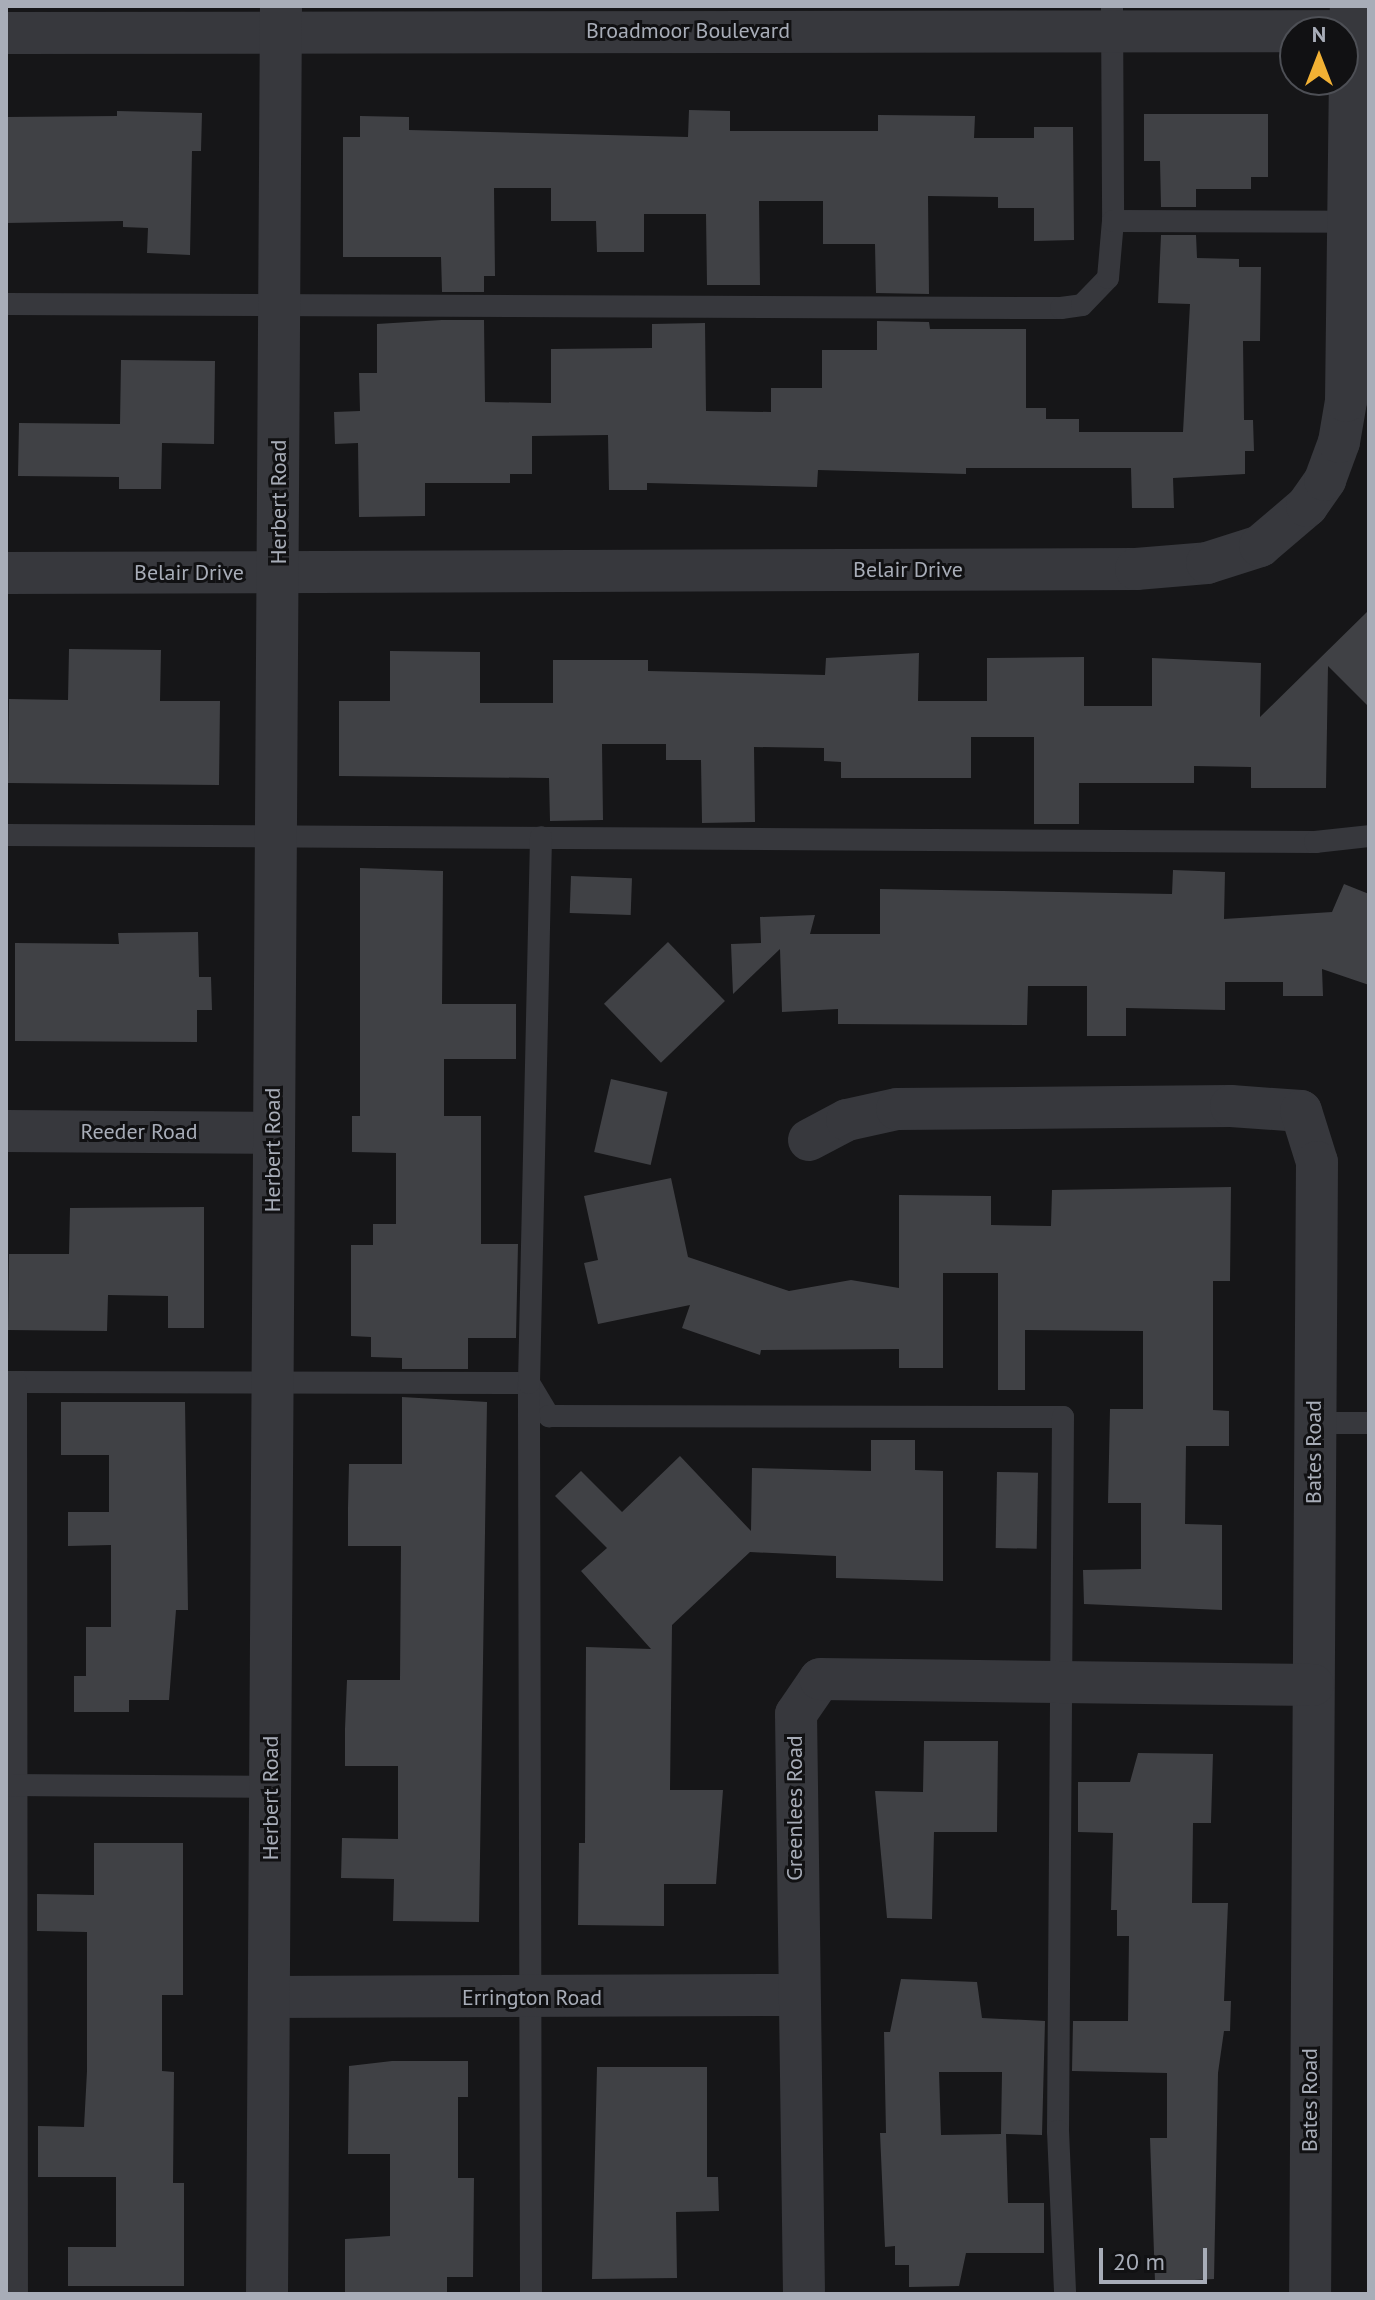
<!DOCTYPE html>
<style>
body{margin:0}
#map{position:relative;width:1375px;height:2300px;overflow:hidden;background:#161618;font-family:"PT Sans",sans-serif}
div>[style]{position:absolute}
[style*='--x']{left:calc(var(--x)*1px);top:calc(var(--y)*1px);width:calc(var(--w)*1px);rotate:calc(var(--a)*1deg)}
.building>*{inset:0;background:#404145;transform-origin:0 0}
.service>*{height:22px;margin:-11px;padding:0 11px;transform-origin:11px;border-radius:11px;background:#37383d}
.minor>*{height:42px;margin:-21px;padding:0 21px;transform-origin:21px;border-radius:21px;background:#37383d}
span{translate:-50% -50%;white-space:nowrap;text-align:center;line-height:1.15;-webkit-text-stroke:6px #111113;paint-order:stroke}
.street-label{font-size:22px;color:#a8adb8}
.frame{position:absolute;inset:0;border:8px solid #a8adb8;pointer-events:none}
.north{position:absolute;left:1279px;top:16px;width:80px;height:80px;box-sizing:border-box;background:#111113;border:2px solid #4d4f55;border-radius:50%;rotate:0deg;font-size:22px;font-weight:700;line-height:32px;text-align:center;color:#a8adb8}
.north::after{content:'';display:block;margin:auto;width:28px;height:36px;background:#f2b134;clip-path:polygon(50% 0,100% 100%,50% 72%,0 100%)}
.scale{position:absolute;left:1099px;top:2248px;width:108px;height:36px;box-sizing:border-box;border:4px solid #a8adb8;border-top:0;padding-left:10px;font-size:24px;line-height:28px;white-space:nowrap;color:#a8adb8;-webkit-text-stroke:6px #111113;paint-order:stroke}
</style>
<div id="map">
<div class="building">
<i style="clip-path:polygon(689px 110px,730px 111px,730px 131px,878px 131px,878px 115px,975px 116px,974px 138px,1034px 138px,1034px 127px,1073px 127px,1074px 240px,1034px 241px,1034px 208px,998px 208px,998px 197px,928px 196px,929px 294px,876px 293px,875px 244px,823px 244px,823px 201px,759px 201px,760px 285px,707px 285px,706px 214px,644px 214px,644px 252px,597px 252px,596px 221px,551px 221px,551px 188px,494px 188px,495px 276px,484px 276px,484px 292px,442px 292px,441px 257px,343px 257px,343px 137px,360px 137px,360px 116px,409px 117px,409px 130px,688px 137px)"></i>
<i style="clip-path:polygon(117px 111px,202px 113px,201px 151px,192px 151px,190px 255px,147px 253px,148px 228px,123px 227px,123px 221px,6px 223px,6px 117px,117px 116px)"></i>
<i style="clip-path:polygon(1144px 114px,1268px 114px,1268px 177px,1251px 177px,1251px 189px,1196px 189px,1196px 207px,1161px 207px,1160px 161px,1144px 161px)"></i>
<i style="clip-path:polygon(1161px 235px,1196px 235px,1197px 258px,1239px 259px,1239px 267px,1261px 267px,1260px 341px,1243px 341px,1244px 420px,1253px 420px,1254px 451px,1245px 451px,1245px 474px,1173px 478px,1174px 508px,1132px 508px,1131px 468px,966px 468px,966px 474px,818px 470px,817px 487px,647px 483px,647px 490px,609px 490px,608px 435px,532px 436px,532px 474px,510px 474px,510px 483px,425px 483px,425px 516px,359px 517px,358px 443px,335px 444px,334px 412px,360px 411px,359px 373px,377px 373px,377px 324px,442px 320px,484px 320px,485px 402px,551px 403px,551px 349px,652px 348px,652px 324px,705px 323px,706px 411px,771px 412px,771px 388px,822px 388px,822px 350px,877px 350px,877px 321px,929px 322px,930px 329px,1026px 329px,1026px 408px,1046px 408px,1046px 419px,1079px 419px,1079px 432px,1183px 432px,1190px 304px,1158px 303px)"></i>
<i style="clip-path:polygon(121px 360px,215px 361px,214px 444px,162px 443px,161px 489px,119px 489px,119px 477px,18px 476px,19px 423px,120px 424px)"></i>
<i style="clip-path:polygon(1369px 610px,1369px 707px,1328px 666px,1326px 788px,1251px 788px,1251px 767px,1194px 766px,1194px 783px,1079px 783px,1079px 824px,1034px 824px,1034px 737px,971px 737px,971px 778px,841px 778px,841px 762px,824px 761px,824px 748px,754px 747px,755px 822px,702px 823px,701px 760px,666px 760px,666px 744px,602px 744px,603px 820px,550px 821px,549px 778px,339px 776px,339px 701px,390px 701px,390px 651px,480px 652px,480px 703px,553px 703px,553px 660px,648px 660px,648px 671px,825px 675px,826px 658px,919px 653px,918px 701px,987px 701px,987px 658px,1084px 657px,1084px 706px,1152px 706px,1152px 658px,1261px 663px,1260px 717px)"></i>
<i style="clip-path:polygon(69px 649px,161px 650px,160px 701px,220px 701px,219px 785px,8px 783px,9px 699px,68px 700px)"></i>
<i style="clip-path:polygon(360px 868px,443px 871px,442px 1004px,516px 1004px,516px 1059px,444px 1059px,444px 1116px,481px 1116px,481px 1244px,518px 1244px,516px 1338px,468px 1338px,468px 1369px,402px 1369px,402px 1358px,371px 1357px,371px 1337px,351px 1336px,351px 1245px,373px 1245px,373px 1224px,396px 1224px,396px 1153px,352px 1152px,352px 1116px,360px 1116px)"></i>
<i style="clip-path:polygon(1173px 870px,1225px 872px,1224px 919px,1332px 912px,1344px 884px,1369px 894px,1369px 985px,1322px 969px,1323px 996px,1283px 996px,1283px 982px,1225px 982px,1225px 1010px,1126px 1008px,1126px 1036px,1087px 1036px,1087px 986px,1028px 986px,1027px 1025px,838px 1024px,838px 1009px,782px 1012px,780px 949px,733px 994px,731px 944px,761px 943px,760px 917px,815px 915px,810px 934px,880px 934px,880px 889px,1172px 894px)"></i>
<i style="left:571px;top:876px;width:61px;height:37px;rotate:2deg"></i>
<i style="clip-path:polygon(198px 932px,199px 977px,211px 977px,212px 1010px,197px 1010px,197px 1042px,15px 1041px,15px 943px,119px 944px,118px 933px)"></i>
<i style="left:668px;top:942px;width:82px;height:89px;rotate:46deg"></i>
<i style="left:611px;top:1079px;width:58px;height:75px;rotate:13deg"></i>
<i style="clip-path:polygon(671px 1178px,688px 1257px,789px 1291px,851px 1280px,899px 1288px,899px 1195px,991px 1196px,991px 1225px,1051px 1226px,1052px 1190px,1231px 1187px,1230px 1281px,1213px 1281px,1213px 1410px,1229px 1411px,1229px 1446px,1186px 1446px,1185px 1524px,1222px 1525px,1222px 1610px,1084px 1604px,1083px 1570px,1141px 1569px,1141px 1503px,1108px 1503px,1110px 1409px,1143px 1409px,1143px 1331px,1025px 1330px,1025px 1390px,998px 1390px,998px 1273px,943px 1273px,943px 1368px,899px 1368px,899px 1349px,761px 1350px,760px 1355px,682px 1328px,690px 1305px,598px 1324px,584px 1263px,598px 1260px,584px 1196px)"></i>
<i style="clip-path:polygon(204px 1207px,204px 1328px,168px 1328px,168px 1296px,108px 1295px,107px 1331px,8px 1330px,9px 1254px,69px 1254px,70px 1208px)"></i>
<i style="clip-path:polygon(402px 1397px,487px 1402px,479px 1922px,393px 1921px,394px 1879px,341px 1878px,342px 1838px,398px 1839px,398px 1766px,345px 1766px,345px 1729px,347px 1680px,400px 1680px,401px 1546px,348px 1546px,348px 1508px,349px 1464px,402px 1464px)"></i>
<i style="clip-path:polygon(61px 1402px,185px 1402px,188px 1610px,176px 1610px,169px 1700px,129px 1700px,129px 1712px,74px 1712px,74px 1676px,86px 1676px,86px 1627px,111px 1627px,111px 1545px,68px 1546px,68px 1512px,109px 1512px,109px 1455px,61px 1455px)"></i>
<i style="clip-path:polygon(871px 1440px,915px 1440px,915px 1470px,943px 1471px,943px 1581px,836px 1578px,836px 1556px,750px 1552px,672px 1625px,670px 1790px,723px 1790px,716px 1884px,664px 1884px,664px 1926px,578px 1925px,579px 1843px,585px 1843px,586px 1647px,651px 1649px,581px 1571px,607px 1548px,555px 1496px,581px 1471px,622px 1512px,680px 1456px,751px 1531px,752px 1468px,871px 1471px)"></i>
<i style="left:997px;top:1472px;width:41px;height:76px;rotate:1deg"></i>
<i style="clip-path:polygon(924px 1741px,998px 1741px,997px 1832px,934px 1832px,932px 1919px,887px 1918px,875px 1791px,923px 1792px)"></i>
<i style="clip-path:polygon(1138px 1753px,1213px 1754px,1211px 1823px,1193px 1823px,1192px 1903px,1228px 1903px,1224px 2001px,1231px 2001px,1230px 2031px,1224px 2031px,1218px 2073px,1214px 2279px,1155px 2282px,1150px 2138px,1167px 2138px,1167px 2073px,1072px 2071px,1073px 2021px,1128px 2021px,1129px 1936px,1117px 1936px,1117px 1910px,1111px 1910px,1113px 1833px,1078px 1832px,1078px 1782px,1130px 1782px)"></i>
<i style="clip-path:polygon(94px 1843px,183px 1843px,183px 1995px,162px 1995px,162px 2071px,174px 2072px,173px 2183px,184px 2183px,184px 2286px,68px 2286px,68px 2247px,116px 2247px,116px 2177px,38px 2177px,38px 2126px,84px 2127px,87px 2071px,87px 1932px,37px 1931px,37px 1894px,94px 1895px)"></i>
<i style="clip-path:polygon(evenodd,901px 1979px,977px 1982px,982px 2018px,1045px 2021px,1042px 2135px,1006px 2134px,1008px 2203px,1044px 2203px,1044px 2253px,966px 2253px,959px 2286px,909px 2287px,909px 2265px,895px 2265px,895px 2246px,885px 2247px,880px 2133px,886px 2133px,884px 2032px,890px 2032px,901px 1979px,939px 2072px,1002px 2072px,1001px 2134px,941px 2135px,939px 2072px)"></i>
<i style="clip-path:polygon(392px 2061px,468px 2061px,468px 2097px,458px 2097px,458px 2178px,474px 2178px,473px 2277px,447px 2277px,447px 2294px,345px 2294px,345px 2239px,390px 2236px,390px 2154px,348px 2154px,349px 2066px)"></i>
<i style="clip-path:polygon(597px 2067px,707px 2067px,707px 2177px,718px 2177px,719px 2211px,676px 2212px,677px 2278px,592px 2279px)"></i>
</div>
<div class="service">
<i style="--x:1112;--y:6;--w:215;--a:89.7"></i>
<i style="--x:6;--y:304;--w:1055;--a:0.22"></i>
<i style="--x:1061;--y:308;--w:21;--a:-8"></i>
<i style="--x:1082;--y:305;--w:37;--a:-46"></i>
<i style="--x:1108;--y:278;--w:57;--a:-85"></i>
<i style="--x:1113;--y:221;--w:243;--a:0.2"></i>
<i style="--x:6;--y:835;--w:1309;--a:0.31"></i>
<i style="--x:1315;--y:842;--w:54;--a:-6.3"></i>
<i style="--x:6;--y:1382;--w:523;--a:0.11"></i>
<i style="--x:529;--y:1383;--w:39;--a:59"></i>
<i style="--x:549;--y:1416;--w:514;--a:0.11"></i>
<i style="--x:1063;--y:1417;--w:714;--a:90.4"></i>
<i style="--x:1058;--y:2131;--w:163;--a:87.5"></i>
<i style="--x:16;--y:1382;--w:912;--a:89.94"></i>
<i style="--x:1314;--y:1423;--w:55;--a:0"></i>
<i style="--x:8;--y:1785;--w:263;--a:0.4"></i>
<i style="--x:531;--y:2294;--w:911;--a:-90.13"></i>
<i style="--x:529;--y:1383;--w:546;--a:-88.74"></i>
</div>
<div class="minor">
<i style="--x:6;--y:33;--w:1363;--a:-0.08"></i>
<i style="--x:6;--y:573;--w:1130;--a:-0.2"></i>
<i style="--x:1136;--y:569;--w:71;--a:-4.8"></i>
<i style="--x:1207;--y:563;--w:56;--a:-17.8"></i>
<i style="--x:1260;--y:546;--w:62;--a:-40.4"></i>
<i style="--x:1307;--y:506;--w:32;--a:-55"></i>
<i style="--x:1325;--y:480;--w:40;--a:-69.8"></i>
<i style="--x:1339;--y:442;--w:42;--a:-80.3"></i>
<i style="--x:1346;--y:401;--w:395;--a:-89.3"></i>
<i style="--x:6;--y:1131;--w:267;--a:0.4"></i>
<i style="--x:809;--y:1140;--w:43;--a:-27.8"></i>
<i style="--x:847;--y:1120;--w:51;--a:-12.4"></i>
<i style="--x:897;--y:1109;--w:334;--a:-0.5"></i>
<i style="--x:1231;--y:1106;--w:70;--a:4.1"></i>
<i style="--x:1301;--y:1111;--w:53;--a:72.6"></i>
<i style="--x:1317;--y:1162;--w:1132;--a:90.35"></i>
<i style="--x:269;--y:1997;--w:526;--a:-0.22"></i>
<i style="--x:267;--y:2294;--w:2288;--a:-89.65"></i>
<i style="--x:804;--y:2294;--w:580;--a:-90.79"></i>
<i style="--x:796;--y:1714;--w:42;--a:-55.6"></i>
<i style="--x:820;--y:1679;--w:493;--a:0.7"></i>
</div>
<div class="street-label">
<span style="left:688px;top:31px">Broadmoor Boulevard</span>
<span style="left:279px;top:502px;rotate:-90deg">Herbert Road</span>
<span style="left:908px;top:570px">Belair Drive</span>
<span style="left:189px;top:573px">Belair Drive</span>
<span style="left:139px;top:1132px">Reeder Road</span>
<span style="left:273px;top:1150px;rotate:-90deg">Herbert Road</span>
<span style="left:1314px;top:1452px;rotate:-90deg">Bates Road</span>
<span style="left:271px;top:1798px;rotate:-90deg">Herbert Road</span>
<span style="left:795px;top:1808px;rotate:-90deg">Greenlees Road</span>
<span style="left:532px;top:1998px">Errington Road</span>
<span style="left:1310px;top:2100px;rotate:-90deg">Bates Road</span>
</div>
<div class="frame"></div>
<div class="north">N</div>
<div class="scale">20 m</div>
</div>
